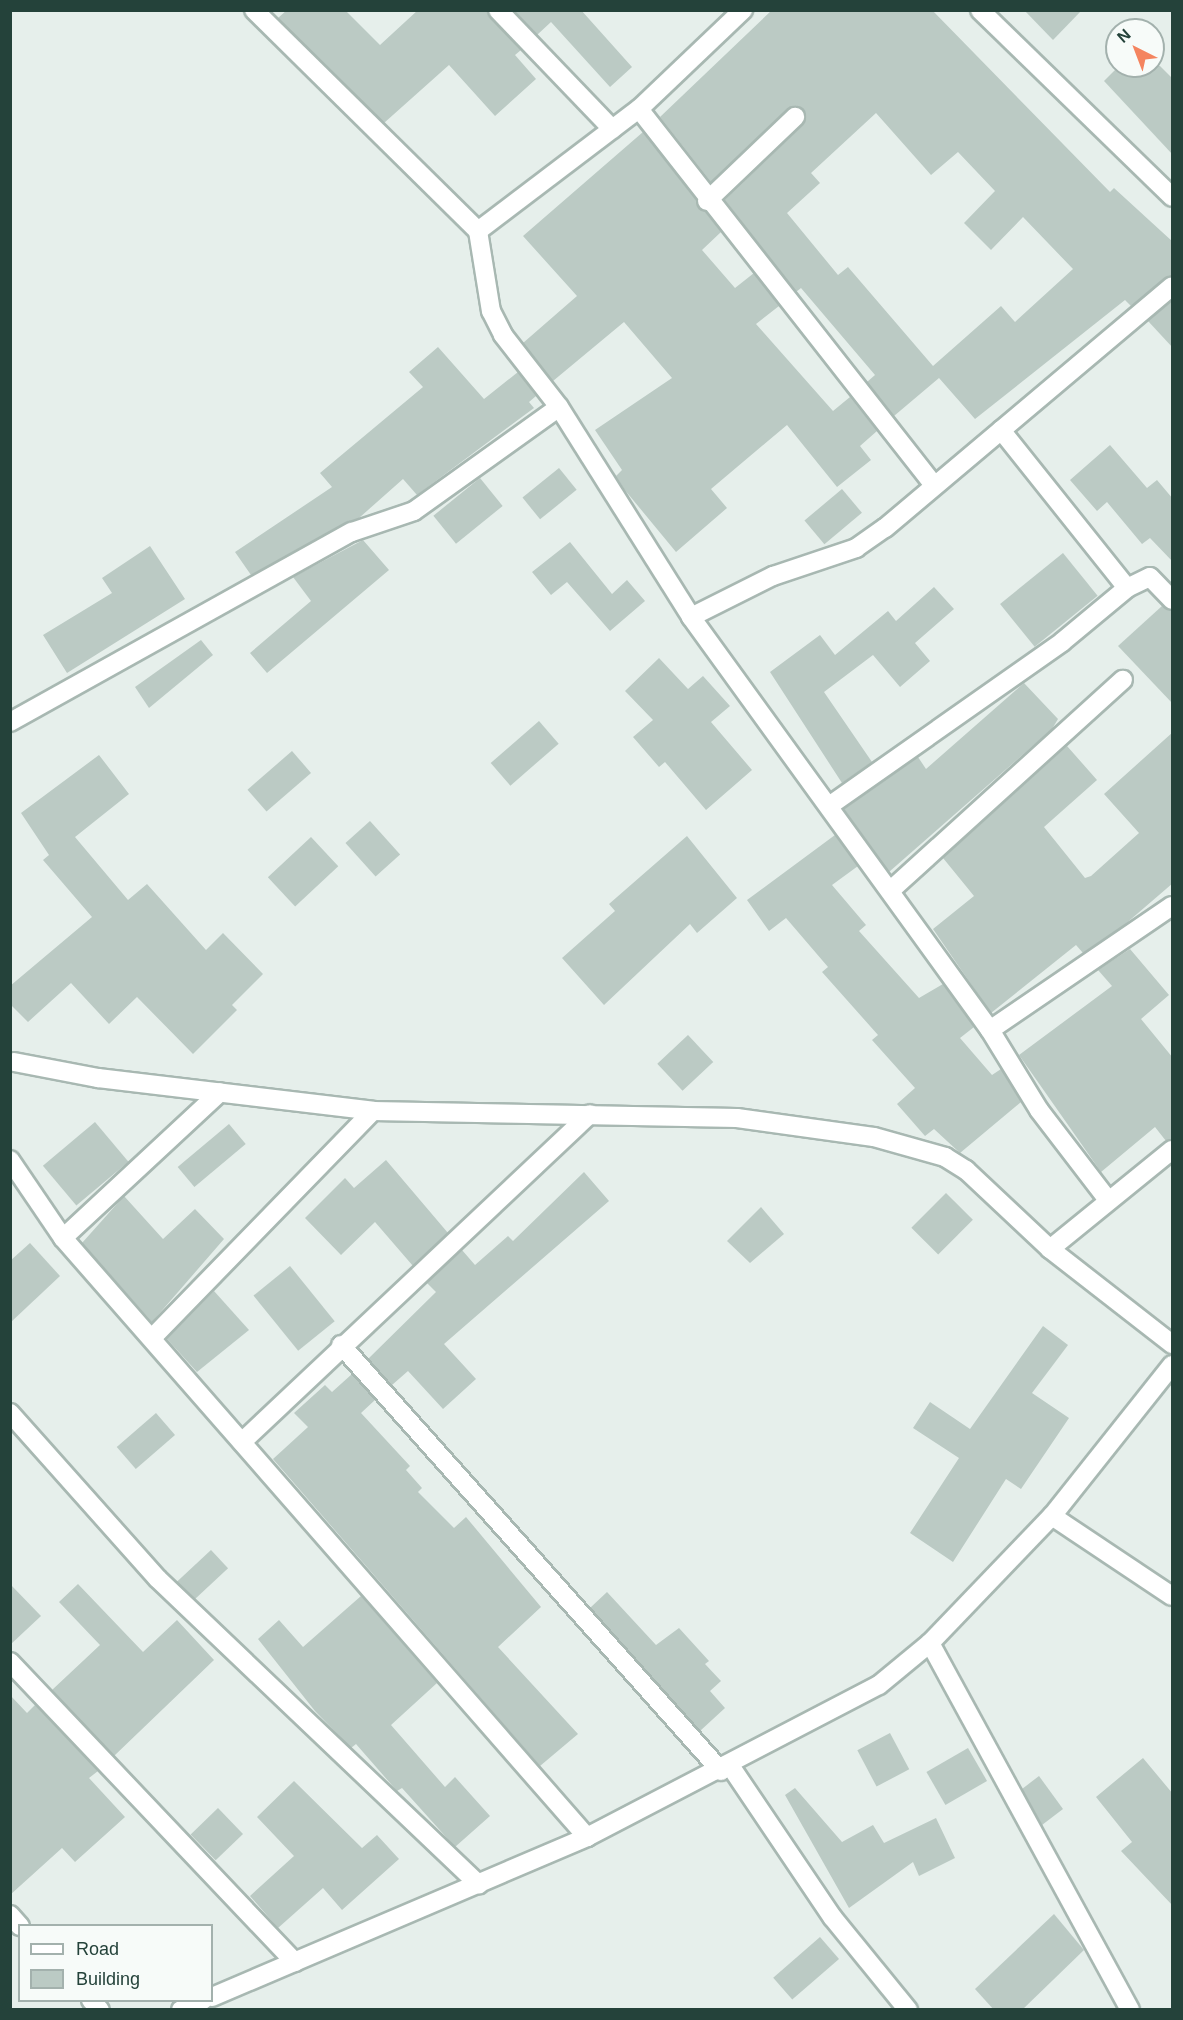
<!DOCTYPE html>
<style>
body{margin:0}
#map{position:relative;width:1183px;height:2020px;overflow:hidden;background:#e6efeb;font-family:Arial,sans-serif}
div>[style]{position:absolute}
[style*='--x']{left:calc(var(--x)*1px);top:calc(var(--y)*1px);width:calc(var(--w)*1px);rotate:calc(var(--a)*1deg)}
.building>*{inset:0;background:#bbcac4;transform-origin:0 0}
.roads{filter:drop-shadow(2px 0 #a8b8b2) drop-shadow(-2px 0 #a8b8b2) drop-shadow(0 2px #a8b8b2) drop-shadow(0 -2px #a8b8b2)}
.street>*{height:18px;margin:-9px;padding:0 9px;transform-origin:9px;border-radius:9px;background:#fff}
.secondary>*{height:18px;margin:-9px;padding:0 9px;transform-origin:9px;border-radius:9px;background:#fff}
span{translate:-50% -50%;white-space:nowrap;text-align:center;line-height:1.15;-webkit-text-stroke:4.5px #f7fbf9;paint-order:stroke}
.frame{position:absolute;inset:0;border:12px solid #24423a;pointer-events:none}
.legend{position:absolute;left:18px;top:1924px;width:195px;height:78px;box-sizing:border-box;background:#f7fbf9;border:2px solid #a3b1ad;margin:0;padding:8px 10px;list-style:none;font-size:18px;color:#24423a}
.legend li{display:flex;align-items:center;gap:12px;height:30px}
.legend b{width:30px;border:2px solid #a3b1ad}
.north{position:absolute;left:1105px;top:18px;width:60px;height:60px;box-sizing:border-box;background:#f7fbf9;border:2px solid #a3b1ad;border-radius:50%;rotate:318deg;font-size:16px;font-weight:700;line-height:24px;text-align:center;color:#24423a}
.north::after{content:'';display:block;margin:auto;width:21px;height:27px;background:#f4845f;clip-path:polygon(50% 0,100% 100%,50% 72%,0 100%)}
</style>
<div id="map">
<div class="building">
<i style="clip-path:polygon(287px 10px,345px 10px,380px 45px,418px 10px,487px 10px,521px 50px,515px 55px,536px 79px,495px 116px,449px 65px,384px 123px,278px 18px)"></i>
<i style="clip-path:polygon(514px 10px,581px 10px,632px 67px,610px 87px,551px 22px,537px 35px)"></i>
<i style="clip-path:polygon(evenodd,772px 10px,932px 10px,1110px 192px,1114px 188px,1173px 242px,1173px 275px,1131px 306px,1125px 300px,975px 419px,939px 378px,894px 416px,867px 382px,875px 375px,801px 288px,796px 292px,725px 200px,803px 125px,803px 110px,787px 109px,711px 182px,660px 117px,772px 10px,876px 113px,931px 175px,958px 152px,995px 191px,964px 223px,991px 250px,1023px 217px,1073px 269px,1015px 322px,1001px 306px,933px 366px,848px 267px,838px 275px,787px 213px,820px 183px,811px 173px,876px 113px)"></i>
<i style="clip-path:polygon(1024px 10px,1082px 10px,1053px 40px)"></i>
<i style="clip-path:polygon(1119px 66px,1160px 66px,1173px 79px,1173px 155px,1104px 81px)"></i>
<i style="clip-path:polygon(643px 132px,721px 232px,702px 250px,735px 288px,754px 273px,779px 306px,756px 324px,833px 411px,850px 397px,877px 431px,860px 446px,871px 460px,837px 487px,787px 425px,711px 489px,727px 508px,676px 552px,624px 489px,616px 476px,622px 470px,595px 430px,672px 378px,624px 322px,553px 381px,523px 343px,577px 296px,523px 236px)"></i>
<i style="clip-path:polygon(1173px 300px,1173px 348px,1148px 321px)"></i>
<i style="clip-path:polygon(438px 347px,484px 399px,518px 372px,536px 396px,529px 402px,534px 408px,417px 495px,403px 479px,359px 518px,251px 575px,235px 552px,332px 487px,320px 473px,423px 387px,409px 372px)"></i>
<i style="clip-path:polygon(1110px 445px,1147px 488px,1157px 480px,1173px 499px,1173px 562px,1150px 538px,1142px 544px,1107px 502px,1097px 511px,1070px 480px)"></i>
<i style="left:559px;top:468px;width:28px;height:47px;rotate:51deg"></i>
<i style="left:480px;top:478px;width:36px;height:60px;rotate:51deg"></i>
<i style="left:842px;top:489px;width:31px;height:49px;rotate:50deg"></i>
<i style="clip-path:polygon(363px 540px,389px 570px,267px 673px,250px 653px,311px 601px,293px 577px)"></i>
<i style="clip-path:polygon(570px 542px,612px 594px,627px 580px,645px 601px,610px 631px,567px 582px,551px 595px,532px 572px)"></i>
<i style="clip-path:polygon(150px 546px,185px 599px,67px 673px,43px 635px,112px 593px,102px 578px)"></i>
<i style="left:1063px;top:553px;width:55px;height:81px;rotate:51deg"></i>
<i style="clip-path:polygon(934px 587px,954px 609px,915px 643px,930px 661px,900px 687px,873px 655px,824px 692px,872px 762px,842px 783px,770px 672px,820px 635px,835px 655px,888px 611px,896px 621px)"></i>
<i style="clip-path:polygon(1162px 606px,1173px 611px,1173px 704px,1118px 646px)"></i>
<i style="clip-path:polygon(201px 640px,213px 655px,149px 708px,135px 687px)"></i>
<i style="clip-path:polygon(659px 658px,688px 689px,703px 676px,730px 706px,711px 722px,752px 770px,706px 810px,665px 762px,659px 767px,633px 737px,653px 720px,625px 691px)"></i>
<i style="clip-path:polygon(1024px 683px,1058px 719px,1052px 729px,889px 872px,844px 809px,918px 757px,926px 769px)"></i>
<i style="left:539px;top:721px;width:30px;height:64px;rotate:49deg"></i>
<i style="clip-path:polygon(1173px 732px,1173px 883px,1123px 926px,1083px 953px,1076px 945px,991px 1013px,933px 929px,974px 896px,943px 858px,1067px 746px,1097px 780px,1044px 827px,1085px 878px,1091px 876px,1139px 833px,1104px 794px)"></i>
<i style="left:292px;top:751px;width:29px;height:59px;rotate:49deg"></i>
<i style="clip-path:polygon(99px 755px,129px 794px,75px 837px,128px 900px,147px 884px,206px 950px,223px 933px,263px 974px,232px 1005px,237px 1010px,193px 1054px,137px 997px,109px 1024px,71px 983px,28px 1022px,10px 1004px,10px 986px,92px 917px,43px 860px,49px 855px,21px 813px)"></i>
<i style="left:370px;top:821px;width:45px;height:33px;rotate:48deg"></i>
<i style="clip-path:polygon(835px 835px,858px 866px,832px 885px,866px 925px,859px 931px,919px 998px,943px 984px,974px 1027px,960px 1038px,992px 1075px,1001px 1069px,1021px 1102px,960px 1153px,934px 1129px,925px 1136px,897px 1104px,915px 1088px,872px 1040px,878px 1035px,822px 972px,828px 967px,786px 918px,769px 931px,747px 900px)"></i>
<i style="clip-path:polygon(687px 836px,737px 898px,697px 933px,690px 924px,604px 1005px,562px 958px,615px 911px,609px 904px)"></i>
<i style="left:311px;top:837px;width:40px;height:59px;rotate:47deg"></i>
<i style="clip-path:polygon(1130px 949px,1169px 995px,1141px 1019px,1173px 1058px,1173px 1139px,1166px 1141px,1155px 1127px,1101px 1172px,1019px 1055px,1112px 986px,1098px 970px)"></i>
<i style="left:688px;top:1035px;width:37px;height:42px;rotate:47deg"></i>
<i style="left:95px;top:1122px;width:52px;height:68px;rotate:50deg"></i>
<i style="left:229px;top:1124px;width:26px;height:67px;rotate:50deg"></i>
<i style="clip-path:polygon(386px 1160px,448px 1233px,413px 1266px,375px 1222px,341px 1255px,305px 1218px,345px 1178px,354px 1188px)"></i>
<i style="clip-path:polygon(584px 1172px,609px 1201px,444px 1344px,476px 1379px,443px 1409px,408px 1371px,392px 1385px,368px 1359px,436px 1292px,427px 1283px,462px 1250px,475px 1265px,508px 1236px,513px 1241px)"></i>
<i style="left:946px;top:1193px;width:38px;height:49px;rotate:45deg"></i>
<i style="clip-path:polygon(124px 1196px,163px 1239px,195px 1209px,224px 1239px,152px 1322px,82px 1243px)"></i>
<i style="clip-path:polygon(761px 1207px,784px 1234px,750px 1263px,727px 1241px)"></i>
<i style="clip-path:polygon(30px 1243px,60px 1276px,10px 1323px,10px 1261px)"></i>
<i style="left:290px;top:1266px;width:71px;height:47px;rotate:51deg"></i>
<i style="clip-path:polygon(214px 1291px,249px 1330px,197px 1372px,167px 1339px)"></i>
<i style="clip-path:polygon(1043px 1326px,1068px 1345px,1032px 1393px,1069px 1418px,1021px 1489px,1006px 1479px,953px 1562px,910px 1533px,959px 1458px,913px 1428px,930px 1402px,970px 1429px)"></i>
<i style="clip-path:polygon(352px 1374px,375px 1400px,361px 1413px,410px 1466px,406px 1470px,422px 1488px,418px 1492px,454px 1528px,466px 1517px,541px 1607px,498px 1647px,578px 1734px,540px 1766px,273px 1459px,308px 1427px,294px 1413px,325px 1385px,332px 1392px)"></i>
<i style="left:156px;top:1413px;width:29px;height:52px;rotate:49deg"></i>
<i style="left:211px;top:1550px;width:25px;height:47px;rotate:47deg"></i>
<i style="clip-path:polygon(10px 1584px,41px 1616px,10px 1645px)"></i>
<i style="clip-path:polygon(78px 1584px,143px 1652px,177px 1620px,214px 1660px,114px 1756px,52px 1690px,100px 1645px,59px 1602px)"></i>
<i style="clip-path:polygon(607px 1592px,656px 1645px,679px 1628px,709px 1661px,705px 1664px,721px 1681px,710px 1691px,725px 1708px,700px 1731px,590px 1608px)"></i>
<i style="clip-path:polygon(361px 1596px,437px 1683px,391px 1725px,445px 1787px,455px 1777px,490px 1816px,455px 1847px,402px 1788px,397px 1791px,356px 1744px,351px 1748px,315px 1711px,258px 1639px,279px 1620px,303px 1647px)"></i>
<i style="clip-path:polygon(10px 1695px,27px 1713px,35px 1705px,98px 1771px,89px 1778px,125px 1817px,75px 1862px,62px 1848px,10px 1895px)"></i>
<i style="left:890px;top:1733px;width:41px;height:37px;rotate:62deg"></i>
<i style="left:968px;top:1748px;width:38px;height:48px;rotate:60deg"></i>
<i style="clip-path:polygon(1143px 1758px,1173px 1794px,1173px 1906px,1121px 1851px,1132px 1842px,1096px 1797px)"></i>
<i style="clip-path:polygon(1039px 1776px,1063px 1809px,1042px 1825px,1022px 1789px)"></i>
<i style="clip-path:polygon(294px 1781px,362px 1848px,377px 1835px,399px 1859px,342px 1910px,323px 1888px,278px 1928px,250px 1896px,294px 1856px,257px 1817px)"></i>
<i style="clip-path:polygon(795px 1788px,842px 1842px,873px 1825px,884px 1843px,936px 1818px,955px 1858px,919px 1876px,913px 1862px,849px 1908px,785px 1795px)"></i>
<i style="left:218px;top:1808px;width:36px;height:38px;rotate:46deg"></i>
<i style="clip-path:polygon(1054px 1914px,1084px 1950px,1022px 2010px,994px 2010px,975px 1989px)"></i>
<i style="left:820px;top:1937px;width:29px;height:62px;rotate:49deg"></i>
</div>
<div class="roads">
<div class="street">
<i style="--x:254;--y:10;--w:315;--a:44.6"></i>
<i style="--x:478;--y:231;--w:81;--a:80.8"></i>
<i style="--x:491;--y:311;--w:27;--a:63"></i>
<i style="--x:503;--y:335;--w:91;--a:52.1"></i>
<i style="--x:559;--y:407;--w:248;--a:57.8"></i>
<i style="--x:691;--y:617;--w:510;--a:54.1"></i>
<i style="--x:990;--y:1030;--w:94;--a:58.5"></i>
<i style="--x:1039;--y:1110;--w:113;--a:52.5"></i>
<i style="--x:498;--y:10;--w:165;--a:46.2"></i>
<i style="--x:639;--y:109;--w:478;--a:51.9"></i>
<i style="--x:707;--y:201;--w:122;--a:-43.7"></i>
<i style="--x:478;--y:231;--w:202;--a:-37.2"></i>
<i style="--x:639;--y:109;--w:144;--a:-43.6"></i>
<i style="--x:1001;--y:430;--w:202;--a:51.4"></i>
<i style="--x:1127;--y:588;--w:25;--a:-26"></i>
<i style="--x:1150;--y:577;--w:32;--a:46"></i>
<i style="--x:691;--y:617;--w:92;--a:-26.6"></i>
<i style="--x:773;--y:576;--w:88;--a:-18.6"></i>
<i style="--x:856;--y:548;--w:35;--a:-35"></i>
<i style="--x:885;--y:528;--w:375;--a:-40.1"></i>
<i style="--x:10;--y:722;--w:391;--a:-29.1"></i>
<i style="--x:352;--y:532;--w:65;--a:-18.7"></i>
<i style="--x:414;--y:511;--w:178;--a:-35.6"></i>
<i style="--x:829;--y:806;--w:285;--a:-35.1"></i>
<i style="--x:1062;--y:642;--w:85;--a:-39.7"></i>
<i style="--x:891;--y:890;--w:313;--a:-42.2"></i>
<i style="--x:990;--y:1030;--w:220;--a:-34.3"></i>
<i style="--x:14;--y:1062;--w:86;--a:10.8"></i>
<i style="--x:98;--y:1078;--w:277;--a:6.8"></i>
<i style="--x:373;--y:1111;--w:364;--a:1.1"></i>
<i style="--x:737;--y:1118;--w:138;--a:7.9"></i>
<i style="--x:874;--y:1137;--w:74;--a:15.7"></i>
<i style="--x:945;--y:1157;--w:25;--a:32"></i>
<i style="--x:966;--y:1170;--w:115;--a:43.2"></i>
<i style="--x:1050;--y:1249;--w:157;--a:-39.1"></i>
<i style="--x:10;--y:1160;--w:94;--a:55.8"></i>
<i style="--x:63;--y:1238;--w:796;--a:48.82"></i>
<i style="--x:63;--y:1238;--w:214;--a:-42.9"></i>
<i style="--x:1050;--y:1249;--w:155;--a:37.9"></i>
<i style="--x:153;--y:1337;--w:315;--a:-45.8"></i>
<i style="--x:341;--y:1345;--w:571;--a:48.27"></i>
<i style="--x:10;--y:1413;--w:222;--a:48.3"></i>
<i style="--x:158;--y:1579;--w:443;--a:43.6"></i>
<i style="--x:242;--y:1442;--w:478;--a:-43.3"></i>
<i style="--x:1052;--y:1516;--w:144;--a:33.7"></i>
<i style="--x:930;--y:1643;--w:418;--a:61.4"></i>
<i style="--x:10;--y:1662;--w:414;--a:46.5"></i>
<i style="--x:731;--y:1767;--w:182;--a:56"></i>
<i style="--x:833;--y:1918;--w:119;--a:50.8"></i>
<i style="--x:10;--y:1915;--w:15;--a:48"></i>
<i style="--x:212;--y:1997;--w:408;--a:-23.1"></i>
<i style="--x:587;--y:1837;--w:329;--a:-27.5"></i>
<i style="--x:879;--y:1685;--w:66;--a:-39.5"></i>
<i style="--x:930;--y:1643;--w:176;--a:-46.2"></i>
<i style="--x:1052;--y:1516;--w:193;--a:-51.5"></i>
<i style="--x:91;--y:2000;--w:13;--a:48"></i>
<i style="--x:181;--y:2010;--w:24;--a:-24"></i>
</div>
<div class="secondary">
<i style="--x:980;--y:10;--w:268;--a:44.2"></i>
</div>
</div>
<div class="frame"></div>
<ul class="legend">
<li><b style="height:8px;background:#fff"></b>Road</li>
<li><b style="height:16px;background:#bbcac4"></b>Building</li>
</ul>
<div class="north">N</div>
</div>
